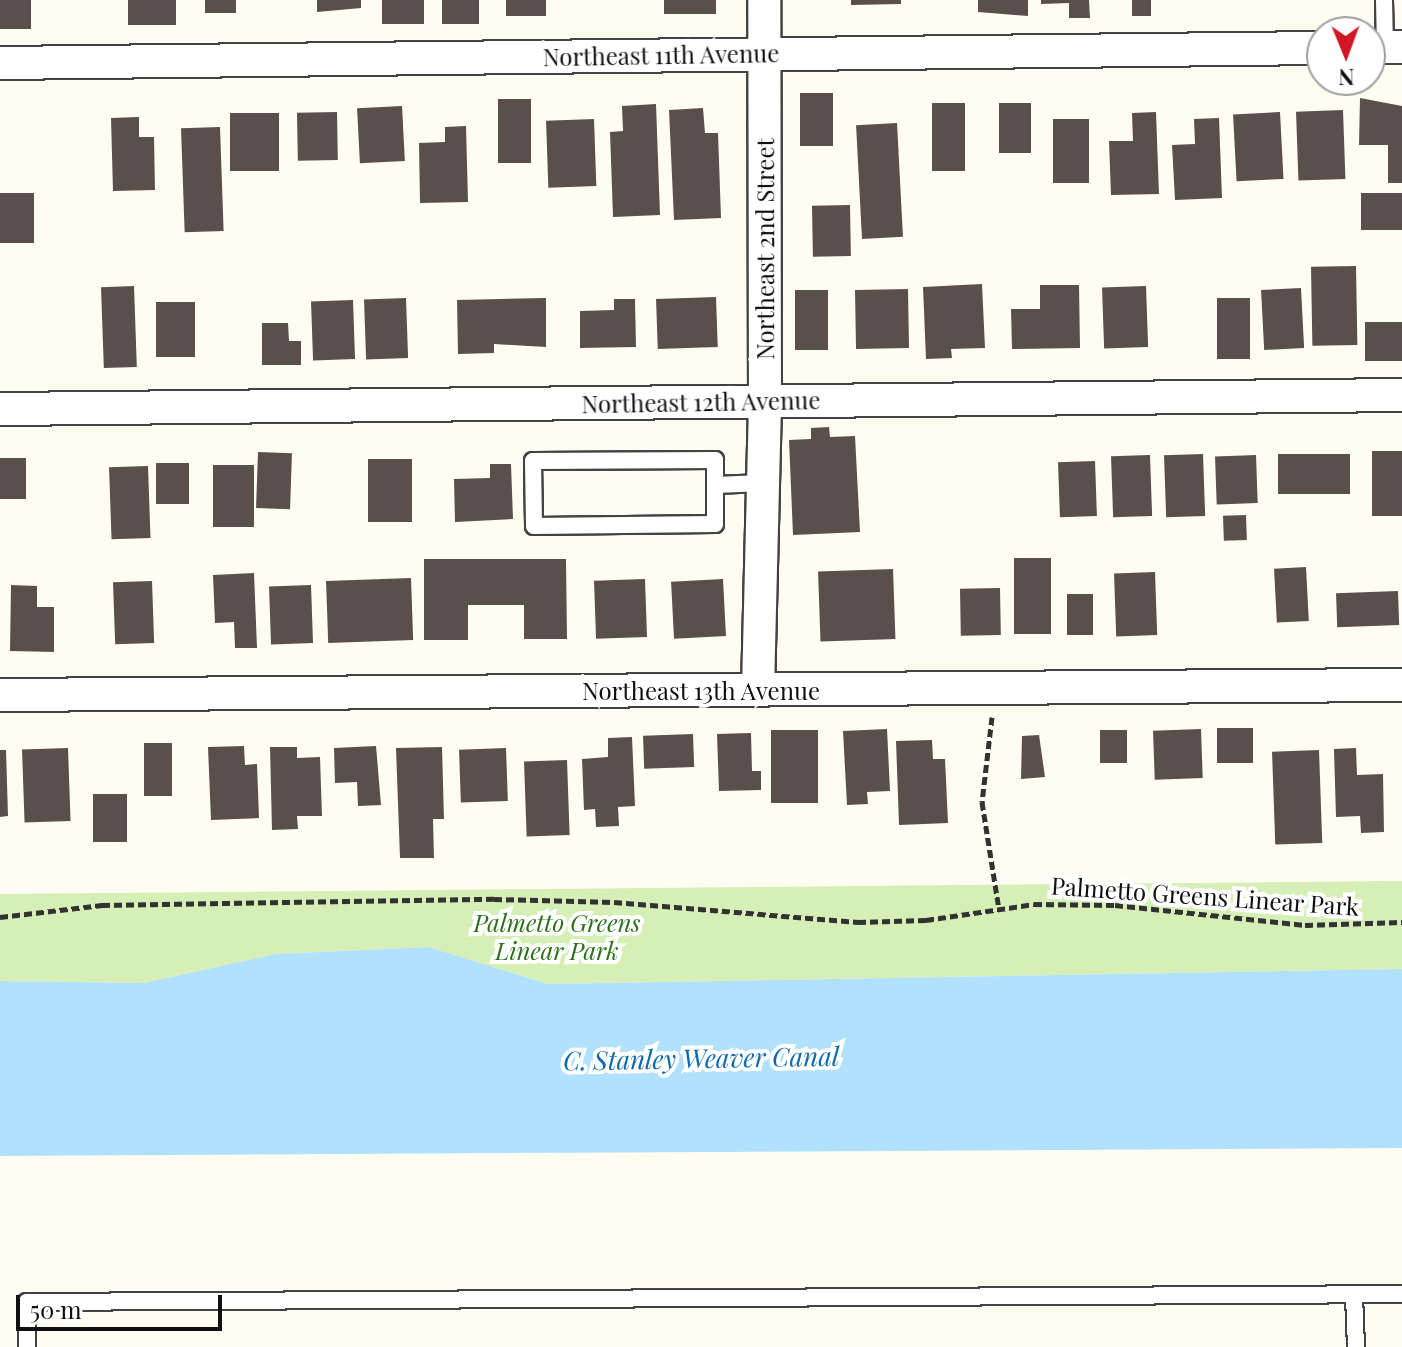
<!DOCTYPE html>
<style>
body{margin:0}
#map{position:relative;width:1402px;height:1347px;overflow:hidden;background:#fffcf2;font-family:"Playfair Display",serif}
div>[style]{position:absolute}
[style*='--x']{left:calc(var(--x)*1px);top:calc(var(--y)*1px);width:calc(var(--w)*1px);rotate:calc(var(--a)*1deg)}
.green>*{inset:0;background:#d5efb7}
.water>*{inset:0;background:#b1e1fc}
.building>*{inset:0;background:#5a504b;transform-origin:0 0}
.path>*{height:5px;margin-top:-2.5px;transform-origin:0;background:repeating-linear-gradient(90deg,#323232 0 8px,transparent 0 12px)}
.roads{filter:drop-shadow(2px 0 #434343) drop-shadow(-2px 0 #434343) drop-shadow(0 2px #434343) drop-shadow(0 -2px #434343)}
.service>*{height:16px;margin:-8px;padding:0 8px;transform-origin:8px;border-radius:8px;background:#fff}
.minor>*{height:32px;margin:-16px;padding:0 16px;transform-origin:16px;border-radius:16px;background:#fff}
span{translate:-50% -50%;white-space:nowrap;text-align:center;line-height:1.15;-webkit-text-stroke:8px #fff;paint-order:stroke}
.street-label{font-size:24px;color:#101010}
.park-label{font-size:24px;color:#2b7018;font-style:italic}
.water-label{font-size:26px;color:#0a6ab0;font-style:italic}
.north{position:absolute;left:1306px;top:16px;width:80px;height:80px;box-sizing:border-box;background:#fff;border:2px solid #9f9f9f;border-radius:50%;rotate:179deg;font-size:22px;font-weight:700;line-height:32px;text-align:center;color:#101010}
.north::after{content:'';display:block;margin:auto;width:28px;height:36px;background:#d01723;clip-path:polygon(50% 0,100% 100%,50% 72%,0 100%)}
.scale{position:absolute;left:16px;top:1295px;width:206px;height:36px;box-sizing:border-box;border:4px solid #101010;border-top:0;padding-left:10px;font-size:24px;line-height:28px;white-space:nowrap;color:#101010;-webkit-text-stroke:6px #fff;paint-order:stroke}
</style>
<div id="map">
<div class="green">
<i style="clip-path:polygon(1402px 881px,1402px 969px,548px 984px,429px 947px,275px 954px,144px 983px,0 981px,0 894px)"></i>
</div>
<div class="water">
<i style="clip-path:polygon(429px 947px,548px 984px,1402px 969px,1402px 1148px,0 1156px,0 981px,144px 983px,275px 954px)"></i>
</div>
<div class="building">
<i style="left:0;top:0;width:31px;height:29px"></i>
<i style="left:128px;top:0;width:48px;height:25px"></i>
<i style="left:205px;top:0;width:31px;height:13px"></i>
<i style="clip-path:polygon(317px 0,361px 0,361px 8px,317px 12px)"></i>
<i style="left:382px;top:0;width:42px;height:24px"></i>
<i style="left:442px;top:0;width:37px;height:24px"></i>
<i style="left:506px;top:0;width:40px;height:16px"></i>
<i style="left:664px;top:0;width:52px;height:14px"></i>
<i style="clip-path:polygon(851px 0,901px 0,901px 4px,851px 5px)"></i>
<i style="clip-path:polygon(978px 0,1028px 0,1028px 16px,978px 12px)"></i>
<i style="clip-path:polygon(1041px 0,1089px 0,1090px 18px,1069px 18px,1069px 3px,1041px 4px)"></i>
<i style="left:1132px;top:0;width:19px;height:16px"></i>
<i style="left:800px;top:93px;width:33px;height:53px"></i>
<i style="clip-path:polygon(1360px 98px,1402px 106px,1402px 183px,1388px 183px,1388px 145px,1359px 145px)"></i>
<i style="left:498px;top:99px;width:33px;height:64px"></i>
<i style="left:932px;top:103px;width:33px;height:68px"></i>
<i style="left:999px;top:103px;width:32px;height:50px"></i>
<i style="clip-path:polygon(656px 104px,660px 215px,613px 217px,610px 132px,623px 131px,622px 106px)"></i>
<i style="left:402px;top:106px;width:55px;height:45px;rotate:87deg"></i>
<i style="clip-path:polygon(703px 108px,705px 133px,718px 133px,721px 218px,674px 220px,669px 110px)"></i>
<i style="left:1343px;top:110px;width:69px;height:47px;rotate:88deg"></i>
<i style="left:337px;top:112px;width:48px;height:40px;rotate:89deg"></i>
<i style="clip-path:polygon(1156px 112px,1159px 194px,1111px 195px,1109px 141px,1133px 141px,1132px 113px)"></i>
<i style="left:1280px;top:112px;width:67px;height:47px;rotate:87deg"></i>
<i style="left:230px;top:113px;width:49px;height:58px"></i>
<i style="clip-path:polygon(139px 117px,139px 137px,154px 137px,155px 190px,113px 191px,111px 118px)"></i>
<i style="clip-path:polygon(1219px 118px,1222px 198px,1175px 200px,1172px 145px,1195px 144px,1194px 119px)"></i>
<i style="left:594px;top:119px;width:67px;height:48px;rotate:88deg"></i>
<i style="left:1053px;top:119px;width:36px;height:64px"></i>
<i style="left:897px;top:123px;width:114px;height:41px;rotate:87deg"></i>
<i style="clip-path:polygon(466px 126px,468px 202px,420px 203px,419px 143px,445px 142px,445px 127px)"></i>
<i style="left:220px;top:127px;width:104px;height:39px;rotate:88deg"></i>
<i style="left:0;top:193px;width:34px;height:50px"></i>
<i style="left:1402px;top:193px;width:37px;height:41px;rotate:90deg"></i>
<i style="left:850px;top:205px;width:51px;height:38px;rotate:89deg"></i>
<i style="left:1356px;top:266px;width:79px;height:45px;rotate:89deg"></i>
<i style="clip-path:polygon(982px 284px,985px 348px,951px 349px,952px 358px,926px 359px,923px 287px)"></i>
<i style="clip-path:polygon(1040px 285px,1079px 285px,1080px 348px,1012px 349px,1011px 309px,1040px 309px)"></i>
<i style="left:134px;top:286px;width:81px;height:33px;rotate:88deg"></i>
<i style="left:1146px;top:286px;width:61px;height:44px;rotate:88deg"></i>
<i style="left:1301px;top:288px;width:60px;height:40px;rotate:87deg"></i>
<i style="left:908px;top:289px;width:59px;height:53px;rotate:89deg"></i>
<i style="left:795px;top:290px;width:33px;height:60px"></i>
<i style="left:716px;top:297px;width:50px;height:60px;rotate:88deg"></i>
<i style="left:406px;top:298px;width:60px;height:42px;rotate:88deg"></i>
<i style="clip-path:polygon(546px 298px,546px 347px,494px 344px,494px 353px,458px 354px,457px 300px)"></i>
<i style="left:1217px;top:298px;width:33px;height:61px"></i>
<i style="clip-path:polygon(614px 299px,635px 299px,636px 347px,580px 348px,580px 311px,614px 310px)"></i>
<i style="left:353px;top:300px;width:59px;height:42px;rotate:88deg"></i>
<i style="left:156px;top:302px;width:39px;height:55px"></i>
<i style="left:1402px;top:322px;width:39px;height:37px;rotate:90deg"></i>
<i style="clip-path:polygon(262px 323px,288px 323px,289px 341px,301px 341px,301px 365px,262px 365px)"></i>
<i style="clip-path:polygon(829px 427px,830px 437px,855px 436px,860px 532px,793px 535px,789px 440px,811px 439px,811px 428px)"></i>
<i style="left:1402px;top:451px;width:65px;height:30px;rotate:90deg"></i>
<i style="left:258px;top:452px;width:34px;height:56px;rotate:2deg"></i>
<i style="left:1203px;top:454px;width:62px;height:39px;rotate:88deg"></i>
<i style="left:1278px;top:454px;width:72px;height:40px"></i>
<i style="left:1150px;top:455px;width:61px;height:39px;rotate:88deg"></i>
<i style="left:1256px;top:455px;width:48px;height:41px;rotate:88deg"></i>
<i style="left:0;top:458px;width:26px;height:41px"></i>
<i style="left:368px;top:459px;width:44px;height:63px"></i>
<i style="left:1095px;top:461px;width:55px;height:37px;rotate:88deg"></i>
<i style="left:156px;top:463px;width:33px;height:41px"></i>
<i style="clip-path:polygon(490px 464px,511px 464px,513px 519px,455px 522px,454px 479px,490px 478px)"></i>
<i style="left:254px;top:465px;width:62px;height:41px;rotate:90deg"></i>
<i style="left:148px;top:466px;width:72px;height:39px;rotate:88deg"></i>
<i style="left:1246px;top:515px;width:25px;height:23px;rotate:88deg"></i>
<i style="left:1014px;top:558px;width:37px;height:76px"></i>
<i style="clip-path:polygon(424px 559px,566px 559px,567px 639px,524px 639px,524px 605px,468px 605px,468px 640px,424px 640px)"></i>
<i style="left:1306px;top:567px;width:54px;height:32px;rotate:87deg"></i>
<i style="left:893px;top:569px;width:70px;height:75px;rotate:88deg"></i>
<i style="left:1155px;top:572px;width:63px;height:41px;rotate:88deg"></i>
<i style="clip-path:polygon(254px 573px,257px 648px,235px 648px,234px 622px,215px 623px,213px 575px)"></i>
<i style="left:411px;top:578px;width:62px;height:85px;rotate:88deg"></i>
<i style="left:645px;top:579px;width:58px;height:51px;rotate:88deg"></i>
<i style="left:723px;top:579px;width:57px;height:52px;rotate:87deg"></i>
<i style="left:152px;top:581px;width:62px;height:39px;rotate:88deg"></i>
<i style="clip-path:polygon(11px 585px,37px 586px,37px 607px,54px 607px,54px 652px,10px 651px)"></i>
<i style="left:311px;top:585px;width:58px;height:42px;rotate:88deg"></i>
<i style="left:1000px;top:588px;width:47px;height:40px;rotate:89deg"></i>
<i style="left:1398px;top:591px;width:34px;height:62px;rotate:88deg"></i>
<i style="left:1067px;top:594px;width:26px;height:41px"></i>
<i style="left:1217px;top:728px;width:36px;height:35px"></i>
<i style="clip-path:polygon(887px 729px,890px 791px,867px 792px,868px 804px,847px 805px,843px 731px)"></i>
<i style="left:1201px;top:729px;width:49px;height:48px;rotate:88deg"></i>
<i style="left:771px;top:730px;width:47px;height:73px"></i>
<i style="left:1100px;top:730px;width:27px;height:33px"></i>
<i style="clip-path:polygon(751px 733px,752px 771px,761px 771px,761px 790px,719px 791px,717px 734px)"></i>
<i style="left:693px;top:734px;width:33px;height:50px;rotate:88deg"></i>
<i style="clip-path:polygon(1039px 735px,1045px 777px,1021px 779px,1022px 736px)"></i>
<i style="clip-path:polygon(632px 737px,635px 806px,618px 807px,619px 826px,596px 827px,595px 809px,584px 810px,582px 759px,608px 757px,608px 738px)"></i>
<i style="clip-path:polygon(932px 740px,933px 759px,945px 759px,948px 823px,899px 825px,896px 741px)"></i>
<i style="left:144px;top:743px;width:28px;height:53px"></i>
<i style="clip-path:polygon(244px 746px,245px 765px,257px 764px,259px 818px,211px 820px,208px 747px)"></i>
<i style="clip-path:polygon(376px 746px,381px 805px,358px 806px,357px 782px,335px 783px,334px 748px)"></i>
<i style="clip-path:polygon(270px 747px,297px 747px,297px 758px,320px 757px,322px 816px,297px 816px,298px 829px,272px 830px)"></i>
<i style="clip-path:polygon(442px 747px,444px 819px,433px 819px,434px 858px,400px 858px,396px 748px)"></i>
<i style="left:68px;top:748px;width:73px;height:46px;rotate:88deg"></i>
<i style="left:506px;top:748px;width:53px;height:47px;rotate:88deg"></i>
<i style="clip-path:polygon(1356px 748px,1357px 775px,1383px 774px,1384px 832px,1361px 833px,1360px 816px,1336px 817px,1334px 749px)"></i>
<i style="clip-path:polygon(0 750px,6px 750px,8px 816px,0 817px)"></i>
<i style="left:1319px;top:750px;width:93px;height:47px;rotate:88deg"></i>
<i style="left:567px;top:760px;width:75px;height:43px;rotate:88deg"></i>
<i style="left:93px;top:794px;width:34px;height:48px"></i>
</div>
<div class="path">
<i style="--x:992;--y:717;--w:86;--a:96.7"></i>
<i style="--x:982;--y:802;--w:108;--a:81"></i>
<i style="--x:0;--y:917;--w:103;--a:-6.7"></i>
<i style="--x:102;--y:905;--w:392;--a:-0.9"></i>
<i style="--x:494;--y:899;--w:120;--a:1.4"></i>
<i style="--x:614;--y:902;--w:245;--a:4.7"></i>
<i style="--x:858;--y:922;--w:68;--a:-1.7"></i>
<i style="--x:926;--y:920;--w:109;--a:-8.4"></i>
<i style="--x:1034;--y:904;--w:81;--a:0.7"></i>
<i style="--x:1115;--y:905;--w:191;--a:6"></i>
<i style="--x:1305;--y:925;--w:97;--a:-1.8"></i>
</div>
<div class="roads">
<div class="service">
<i style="--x:1384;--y:0;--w:47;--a:88.8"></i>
<i style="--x:715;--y:485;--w:25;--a:-90"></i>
<i style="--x:715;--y:460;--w:182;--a:179.7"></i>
<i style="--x:533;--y:461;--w:65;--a:89.1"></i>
<i style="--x:534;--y:526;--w:181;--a:-0.6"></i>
<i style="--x:715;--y:524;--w:39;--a:-90"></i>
<i style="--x:715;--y:485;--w:48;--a:-2.4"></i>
<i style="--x:1354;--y:1295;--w:52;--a:87.8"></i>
<i style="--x:27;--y:1347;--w:45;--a:-90"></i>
<i style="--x:27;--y:1302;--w:1375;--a:-0.33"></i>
</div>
<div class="minor">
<i style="--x:1370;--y:47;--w:32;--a:0"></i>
<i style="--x:0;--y:63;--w:1322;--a:-0.65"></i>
<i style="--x:0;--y:409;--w:1402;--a:-0.57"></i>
<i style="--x:758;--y:690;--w:289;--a:-88.6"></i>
<i style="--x:765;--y:401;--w:401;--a:-90.1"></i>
<i style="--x:0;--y:695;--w:1402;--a:-0.41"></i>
</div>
</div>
<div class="street-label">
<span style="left:661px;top:55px;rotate:-1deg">Northeast 11th Avenue</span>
<span style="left:765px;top:249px;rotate:-90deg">Northeast 2nd Street</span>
<span style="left:701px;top:402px;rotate:-1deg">Northeast 12th Avenue</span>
<span style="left:701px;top:691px">Northeast 13th Avenue</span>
<span style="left:1205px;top:896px;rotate:4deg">Palmetto Greens Linear Park</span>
</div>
<div class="park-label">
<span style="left:557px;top:937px">Palmetto Greens<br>Linear Park</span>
</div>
<div class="water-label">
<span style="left:701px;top:1058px;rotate:-1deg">C. Stanley Weaver Canal</span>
</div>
<div class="north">N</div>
<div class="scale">50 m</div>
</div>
